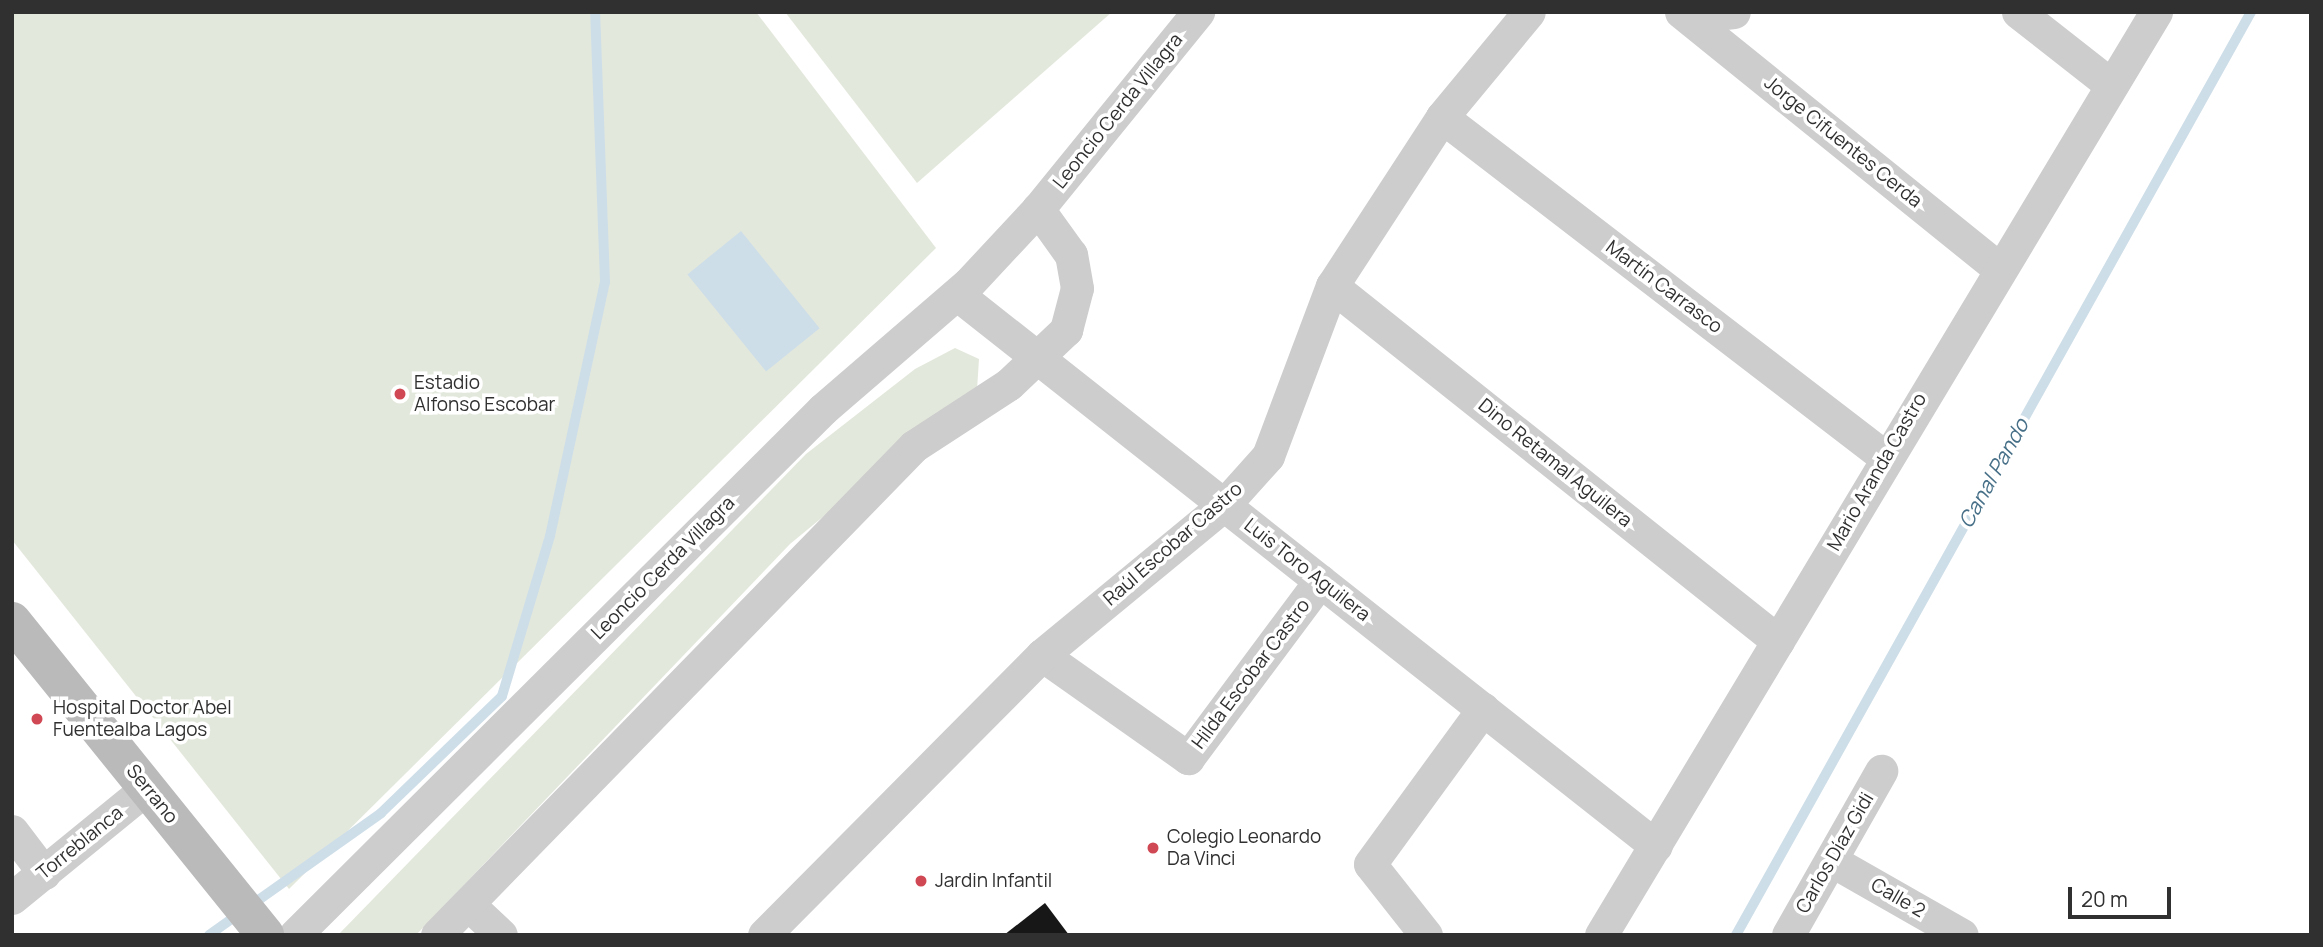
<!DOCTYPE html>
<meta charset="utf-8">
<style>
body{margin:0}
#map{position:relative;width:2323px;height:947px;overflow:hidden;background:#fff;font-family:Manrope,sans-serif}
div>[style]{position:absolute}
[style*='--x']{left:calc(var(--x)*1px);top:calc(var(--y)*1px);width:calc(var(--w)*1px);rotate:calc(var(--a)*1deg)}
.green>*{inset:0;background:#e3e8dc}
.water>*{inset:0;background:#cedee8;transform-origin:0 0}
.stream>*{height:10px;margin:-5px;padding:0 5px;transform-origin:5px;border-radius:5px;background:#cedee8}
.building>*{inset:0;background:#171717}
.street>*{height:33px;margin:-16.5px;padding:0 16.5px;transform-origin:16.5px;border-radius:16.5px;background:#cdcdcd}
.secondary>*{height:38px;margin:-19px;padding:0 19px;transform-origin:19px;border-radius:19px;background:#bababa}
.dots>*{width:19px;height:19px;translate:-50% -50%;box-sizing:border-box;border:4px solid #fff;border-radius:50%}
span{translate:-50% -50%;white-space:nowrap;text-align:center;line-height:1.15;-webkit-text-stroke:7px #fff;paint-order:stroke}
.street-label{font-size:19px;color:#303030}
.poi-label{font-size:19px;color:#303030}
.left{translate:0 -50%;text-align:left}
.water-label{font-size:21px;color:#477088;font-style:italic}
.frame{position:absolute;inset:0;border:14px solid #303030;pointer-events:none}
.scale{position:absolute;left:2068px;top:887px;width:103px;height:32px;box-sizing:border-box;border:4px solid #303030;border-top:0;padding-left:9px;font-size:21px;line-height:24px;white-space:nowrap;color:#303030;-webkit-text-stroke:5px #fff;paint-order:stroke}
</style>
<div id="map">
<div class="green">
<i style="clip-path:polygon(12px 12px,756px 12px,936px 248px,289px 889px,12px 540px)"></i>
<i style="clip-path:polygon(785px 12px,1112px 12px,917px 183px)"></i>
<i style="clip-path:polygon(955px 348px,979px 359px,977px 390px,790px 544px,416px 935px,338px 935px,806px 454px,915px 369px)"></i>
</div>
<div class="water">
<i style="left:741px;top:231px;width:125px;height:69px;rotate:51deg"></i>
</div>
<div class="stream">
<i style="--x:209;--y:935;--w:211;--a:-35.3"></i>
<i style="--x:381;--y:813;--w:168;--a:-44"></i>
<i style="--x:502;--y:696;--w:167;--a:-73.3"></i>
<i style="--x:550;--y:536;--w:260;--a:-77.8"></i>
<i style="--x:605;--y:282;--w:270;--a:-92.1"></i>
<i style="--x:1736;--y:935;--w:1057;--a:-60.84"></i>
</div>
<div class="building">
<i style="clip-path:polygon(1045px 903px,1069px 935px,1004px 935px)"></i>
</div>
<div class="street">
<i style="--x:1681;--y:12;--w:406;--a:38.9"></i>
<i style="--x:2018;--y:12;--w:118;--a:38.1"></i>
<i style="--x:1689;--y:17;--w:45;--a:-6.3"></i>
<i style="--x:1442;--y:117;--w:558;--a:37.51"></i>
<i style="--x:1332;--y:286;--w:570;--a:38.52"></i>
<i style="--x:958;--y:295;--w:889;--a:38.29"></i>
<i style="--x:1042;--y:655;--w:179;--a:35.2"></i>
<i style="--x:1188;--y:758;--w:221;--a:-53.3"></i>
<i style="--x:12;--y:831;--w:53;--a:52.7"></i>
<i style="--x:1834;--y:862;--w:147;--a:29.7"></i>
<i style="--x:12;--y:898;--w:174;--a:-39.2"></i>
<i style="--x:468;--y:904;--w:45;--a:43.2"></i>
<i style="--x:295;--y:935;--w:745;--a:-44.89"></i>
<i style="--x:823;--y:409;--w:191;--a:-40.8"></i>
<i style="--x:968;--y:284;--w:103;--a:-47"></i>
<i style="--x:1038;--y:209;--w:254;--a:-50.9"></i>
<i style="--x:437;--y:935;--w:683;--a:-45.71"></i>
<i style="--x:914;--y:446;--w:113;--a:-33.1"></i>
<i style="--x:1009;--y:384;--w:79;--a:-43.5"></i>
<i style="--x:1066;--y:330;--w:43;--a:-75.3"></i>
<i style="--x:1077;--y:288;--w:34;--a:-100"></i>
<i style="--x:1071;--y:255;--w:57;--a:-125.7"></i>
<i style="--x:764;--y:935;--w:395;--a:-45.2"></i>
<i style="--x:1042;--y:655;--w:236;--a:-39.5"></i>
<i style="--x:1224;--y:505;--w:66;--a:-48.1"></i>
<i style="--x:1268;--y:456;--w:182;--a:-69.4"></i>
<i style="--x:1332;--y:286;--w:202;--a:-56.9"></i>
<i style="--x:1442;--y:117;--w:136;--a:-50.4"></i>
<i style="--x:1426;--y:935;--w:90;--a:-128.3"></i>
<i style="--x:1370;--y:864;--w:192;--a:-53.9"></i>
<i style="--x:1601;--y:935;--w:1077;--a:-58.98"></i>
<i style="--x:1788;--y:935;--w:189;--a:-60.4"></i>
</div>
<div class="secondary">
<i style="--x:12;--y:621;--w:403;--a:51.1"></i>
</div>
<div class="dots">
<i style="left:400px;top:394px;background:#d04853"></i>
<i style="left:37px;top:719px;background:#d04853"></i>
<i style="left:1153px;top:848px;background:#d04853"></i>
<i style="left:921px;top:881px;background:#d04853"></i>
</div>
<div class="street-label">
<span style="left:1118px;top:111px;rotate:-51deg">Leoncio Cerda Villagra</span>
<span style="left:1843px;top:142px;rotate:39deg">Jorge Cifuentes Cerda</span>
<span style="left:1664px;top:287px;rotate:37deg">Martín Carrasco</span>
<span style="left:1555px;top:463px;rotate:39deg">Dino Retamal Aguilera</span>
<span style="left:1877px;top:472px;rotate:-60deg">Mario Aranda Castro</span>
<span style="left:1173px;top:544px;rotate:-41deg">Raúl Escobar Castro</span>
<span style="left:663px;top:568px;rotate:-45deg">Leoncio Cerda Villagra</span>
<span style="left:1307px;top:570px;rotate:38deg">Luis Toro Aguilera</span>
<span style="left:1251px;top:674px;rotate:-53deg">Hilda Escobar Castro</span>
<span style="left:152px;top:794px;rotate:51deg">Serrano</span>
<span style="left:80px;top:843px;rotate:-39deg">Torreblanca</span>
<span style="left:1835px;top:853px;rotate:-60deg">Carlos Díaz Gidi</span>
<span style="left:1898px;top:898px;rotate:30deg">Calle 2</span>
</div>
<div class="poi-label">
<span class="left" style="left:414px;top:394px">Estadio<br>Alfonso Escobar</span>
<span class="left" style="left:53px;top:719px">Hospital Doctor Abel<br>Fuentealba Lagos</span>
<span class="left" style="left:1167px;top:848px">Colegio Leonardo<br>Da Vinci</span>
<span class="left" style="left:935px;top:881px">Jardin Infantil</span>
</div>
<div class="water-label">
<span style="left:1993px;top:473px;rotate:-61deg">Canal Pando</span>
</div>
<div class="frame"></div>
<div class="scale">20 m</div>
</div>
